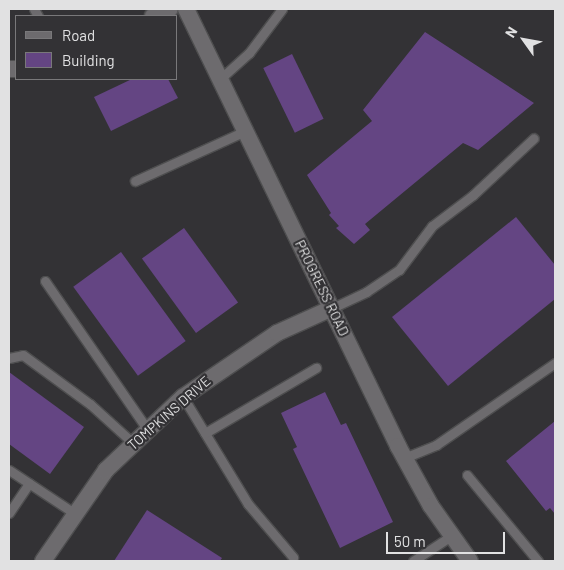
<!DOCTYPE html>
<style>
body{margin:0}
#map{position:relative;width:564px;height:570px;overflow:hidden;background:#333235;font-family:Barlow,sans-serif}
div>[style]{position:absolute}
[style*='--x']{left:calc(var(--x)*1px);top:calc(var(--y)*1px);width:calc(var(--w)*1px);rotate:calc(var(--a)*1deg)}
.building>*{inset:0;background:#644583;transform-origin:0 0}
.roads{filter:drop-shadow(1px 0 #4e4e4f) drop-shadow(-1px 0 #4e4e4f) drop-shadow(0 1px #4e4e4f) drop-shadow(0 -1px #4e4e4f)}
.service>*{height:9px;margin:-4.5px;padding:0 4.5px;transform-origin:4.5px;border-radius:4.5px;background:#6d6b6e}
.minor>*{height:16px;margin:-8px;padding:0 8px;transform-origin:8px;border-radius:8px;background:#6d6b6e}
span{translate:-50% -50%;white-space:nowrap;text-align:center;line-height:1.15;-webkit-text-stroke:4.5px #333235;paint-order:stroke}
.street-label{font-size:14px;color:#e1e1e2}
.frame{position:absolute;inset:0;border:10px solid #e1e1e2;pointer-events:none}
.legend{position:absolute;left:15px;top:15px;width:162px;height:65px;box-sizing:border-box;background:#333235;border:1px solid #79787a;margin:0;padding:6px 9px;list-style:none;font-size:15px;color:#e1e1e2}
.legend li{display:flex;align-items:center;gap:10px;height:25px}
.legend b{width:25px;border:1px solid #79787a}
.north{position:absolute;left:499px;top:15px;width:50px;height:50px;-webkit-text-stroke:4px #333235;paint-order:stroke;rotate:302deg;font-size:14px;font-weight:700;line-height:20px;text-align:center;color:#e1e1e2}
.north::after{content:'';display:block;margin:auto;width:18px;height:22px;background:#e1e1e2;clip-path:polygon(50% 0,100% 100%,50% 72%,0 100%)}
.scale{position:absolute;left:386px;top:532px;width:119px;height:22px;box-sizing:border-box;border:2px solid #e1e1e2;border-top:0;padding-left:6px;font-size:15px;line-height:18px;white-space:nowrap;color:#e1e1e2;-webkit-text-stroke:4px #333235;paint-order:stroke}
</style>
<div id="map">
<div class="building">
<i style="clip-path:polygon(425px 32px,534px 103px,478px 150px,463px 143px,365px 224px,370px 230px,354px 244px,336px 228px,339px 226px,329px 215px,331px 213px,307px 175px,372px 121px,363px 110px)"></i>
<i style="left:292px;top:54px;width:72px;height:32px;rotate:64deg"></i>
<i style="clip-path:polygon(132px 79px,168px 79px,178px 98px,111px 131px,94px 97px)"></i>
<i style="clip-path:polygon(516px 217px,555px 265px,555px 299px,448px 386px,392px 317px)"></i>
<i style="left:184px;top:228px;width:92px;height:52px;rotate:54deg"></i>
<i style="left:121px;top:252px;width:110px;height:59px;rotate:54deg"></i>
<i style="clip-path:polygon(9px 372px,84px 427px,50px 474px,9px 444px)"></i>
<i style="clip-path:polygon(325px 392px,341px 425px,346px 423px,393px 522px,340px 548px,293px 449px,297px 447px,281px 413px)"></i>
<i style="clip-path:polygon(555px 421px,555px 514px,550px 508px,546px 511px,506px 461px)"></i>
<i style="clip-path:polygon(147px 510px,222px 558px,220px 561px,114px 561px)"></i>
</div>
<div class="roads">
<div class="service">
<i style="--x:34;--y:9;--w:8;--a:60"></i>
<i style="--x:220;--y:79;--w:39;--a:-42"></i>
<i style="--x:249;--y:53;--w:55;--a:-53.1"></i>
<i style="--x:135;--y:181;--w:121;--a:-24.4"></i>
<i style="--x:45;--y:281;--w:180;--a:55.4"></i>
<i style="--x:332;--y:308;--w:38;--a:-25"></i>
<i style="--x:366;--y:292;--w:40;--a:-34"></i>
<i style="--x:399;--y:270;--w:55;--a:-53.1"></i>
<i style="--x:432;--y:226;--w:51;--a:-37.1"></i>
<i style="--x:473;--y:195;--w:83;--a:-43.1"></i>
<i style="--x:9;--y:358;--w:14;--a:-12"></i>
<i style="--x:23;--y:355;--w:83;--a:36.2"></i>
<i style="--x:90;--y:404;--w:58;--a:42.2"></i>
<i style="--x:183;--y:397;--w:125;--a:58.7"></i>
<i style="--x:248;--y:504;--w:70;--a:49.7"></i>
<i style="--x:205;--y:433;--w:129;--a:-30.4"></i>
<i style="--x:404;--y:458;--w:35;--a:-22"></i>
<i style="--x:436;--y:445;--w:145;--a:-34.6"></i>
<i style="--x:9;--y:470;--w:78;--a:33.5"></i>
<i style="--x:467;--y:475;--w:112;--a:50.5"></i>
<i style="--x:9;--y:513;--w:36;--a:-56"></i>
<i style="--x:413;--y:561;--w:45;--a:-33.3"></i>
</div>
<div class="minor">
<i style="--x:186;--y:9;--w:486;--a:64.1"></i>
<i style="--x:398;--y:446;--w:68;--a:61.2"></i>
<i style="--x:431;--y:506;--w:67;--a:54.7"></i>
<i style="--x:153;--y:16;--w:18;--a:-22"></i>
<i style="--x:9;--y:69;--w:7;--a:0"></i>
<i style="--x:43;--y:561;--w:111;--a:-55.3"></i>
<i style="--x:106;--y:470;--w:106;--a:-43.5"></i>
<i style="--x:183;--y:397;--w:114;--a:-34.2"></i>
<i style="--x:277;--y:333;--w:60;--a:-24.4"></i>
</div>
</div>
<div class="street-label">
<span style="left:322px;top:288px;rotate:64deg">PROGRESS ROAD</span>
<span style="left:169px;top:413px;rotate:-41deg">TOMPKINS DRIVE</span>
</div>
<div class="frame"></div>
<ul class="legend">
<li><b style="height:6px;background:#6d6b6e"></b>Road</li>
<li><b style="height:14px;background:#644583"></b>Building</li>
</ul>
<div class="north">N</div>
<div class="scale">50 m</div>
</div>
